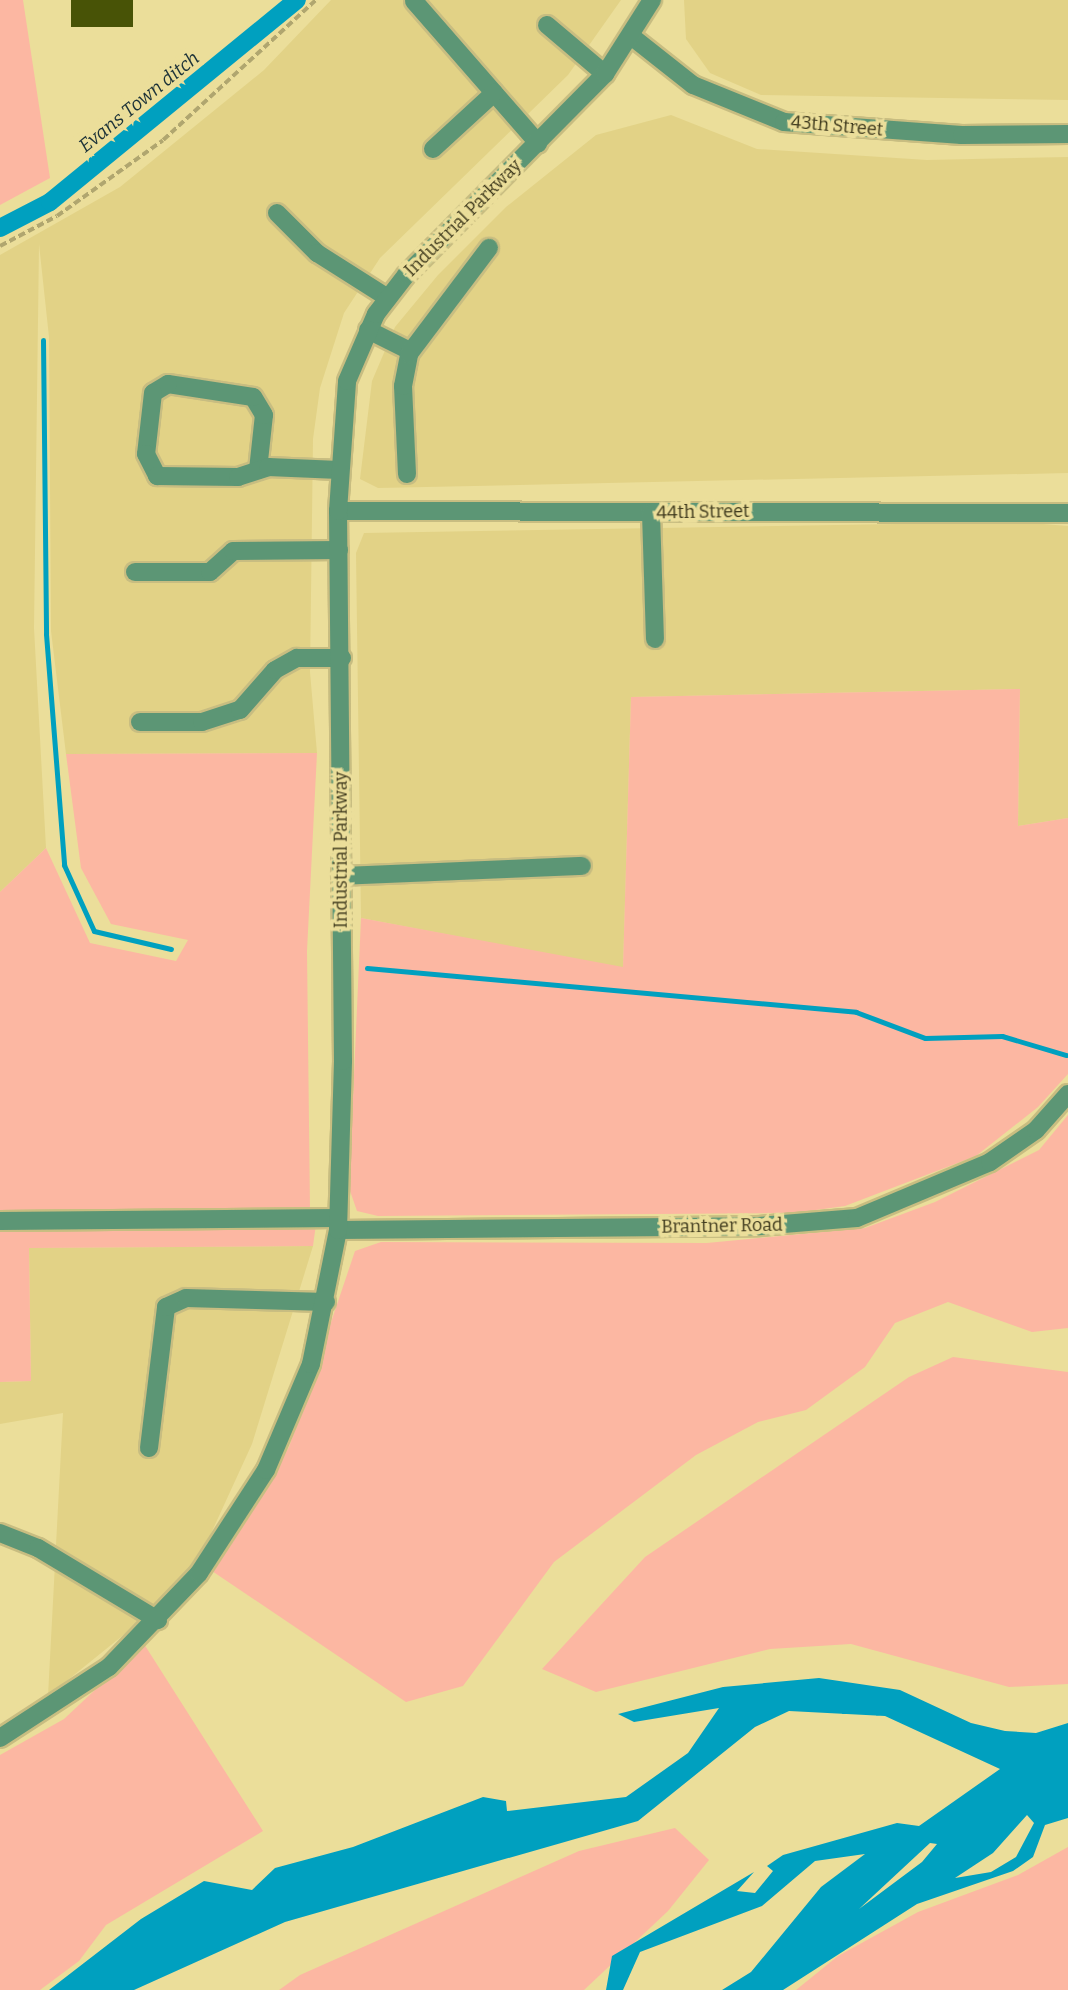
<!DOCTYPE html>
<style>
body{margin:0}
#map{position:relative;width:1068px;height:1990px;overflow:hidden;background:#ebde9a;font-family:Bitter,serif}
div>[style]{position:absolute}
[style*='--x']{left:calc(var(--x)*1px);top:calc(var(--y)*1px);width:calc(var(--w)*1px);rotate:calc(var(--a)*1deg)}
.built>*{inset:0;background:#e2d286}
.green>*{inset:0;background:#fcb7a2}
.water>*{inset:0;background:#00a0bf}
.stream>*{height:5px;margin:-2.5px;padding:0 2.5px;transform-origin:2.5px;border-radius:2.5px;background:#00a0bf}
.canal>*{height:18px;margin:-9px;padding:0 9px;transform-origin:9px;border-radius:9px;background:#00a0bf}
.building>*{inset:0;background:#485306;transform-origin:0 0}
.path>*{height:3.5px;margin-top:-1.75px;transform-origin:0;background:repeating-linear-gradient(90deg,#b0a66f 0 7px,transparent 0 10.5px)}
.roads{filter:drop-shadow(2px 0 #c8bd81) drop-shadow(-2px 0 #c8bd81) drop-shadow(0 2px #c8bd81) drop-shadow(0 -2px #c8bd81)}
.minor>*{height:18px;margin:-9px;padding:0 9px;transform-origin:9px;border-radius:9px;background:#5c9675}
span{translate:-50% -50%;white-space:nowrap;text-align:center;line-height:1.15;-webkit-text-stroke:7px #ebde9a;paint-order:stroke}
.street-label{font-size:18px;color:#3c371b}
.water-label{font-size:19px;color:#1c3238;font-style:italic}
</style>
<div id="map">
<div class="built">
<i style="clip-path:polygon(331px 0,621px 0,568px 75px,380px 258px,344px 313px,320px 388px,313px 439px,310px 672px,317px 753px,66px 754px,51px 631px,49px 337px,39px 244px,34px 628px,46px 848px,0 892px,0 255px,120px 187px,264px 70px)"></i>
<i style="clip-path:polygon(684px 0,1068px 0,1068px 100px,761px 95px,710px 73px,686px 39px)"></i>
<i style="clip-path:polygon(671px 115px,757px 149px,927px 160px,1068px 157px,1068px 473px,378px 488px,360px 479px,372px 381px,395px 327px,438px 275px,506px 207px,596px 135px)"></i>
<i style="clip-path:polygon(1018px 522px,1068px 526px,1068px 818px,1018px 826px,1020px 689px,631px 697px,623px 968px,361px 918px,356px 553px,364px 533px)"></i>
<i style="clip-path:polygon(313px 1246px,252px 1444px,197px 1564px,132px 1628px,48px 1696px,63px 1413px,0 1424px,0 1382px,31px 1381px,29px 1248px)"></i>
</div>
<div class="green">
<i style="clip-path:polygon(0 0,23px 0,50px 178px,0 205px)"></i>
<i style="clip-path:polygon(1020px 689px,1018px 826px,1068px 818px,1068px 1074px,1038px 1107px,976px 1156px,845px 1206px,794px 1213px,378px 1216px,357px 1211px,349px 1188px,361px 918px,623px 967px,631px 697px)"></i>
<i style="clip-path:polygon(317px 753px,307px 951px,310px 1210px,0 1215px,0 892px,46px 848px,90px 943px,176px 961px,188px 940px,111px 924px,81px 868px,66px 754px)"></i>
<i style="clip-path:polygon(1068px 1115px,1068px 1328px,1032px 1332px,948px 1302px,895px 1323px,865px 1367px,806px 1410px,758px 1422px,696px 1455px,554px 1562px,463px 1686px,406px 1702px,212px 1571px,289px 1447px,355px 1251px,381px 1242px,707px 1243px,865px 1228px,935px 1202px,1039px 1150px)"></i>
<i style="clip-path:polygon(316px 1224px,313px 1246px,29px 1248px,31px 1381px,0 1382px,0 1229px)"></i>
<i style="clip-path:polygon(953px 1357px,1068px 1372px,1068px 1684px,1009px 1687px,851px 1644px,770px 1649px,596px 1692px,542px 1669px,645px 1557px,909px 1377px)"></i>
<i style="clip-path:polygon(144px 1644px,263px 1831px,106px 1925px,79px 1961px,40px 1990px,0 1990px,0 1755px,64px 1719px)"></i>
<i style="clip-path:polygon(675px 1828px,709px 1860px,668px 1911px,584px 1990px,279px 1990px,300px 1975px,579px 1851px)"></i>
<i style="clip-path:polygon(1068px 1847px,1068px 1990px,796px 1990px,838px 1956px,918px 1912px,1018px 1875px)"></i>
</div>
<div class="water">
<i style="clip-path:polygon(evenodd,819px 1678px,900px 1690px,971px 1723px,1005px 1731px,1036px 1733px,1068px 1723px,1068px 1818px,1045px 1825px,1033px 1857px,1013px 1871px,917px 1904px,783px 1990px,722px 1990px,751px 1972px,821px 1887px,865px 1854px,815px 1861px,762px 1906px,640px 1952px,623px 1990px,606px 1990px,612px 1956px,754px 1872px,737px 1891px,755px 1893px,773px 1871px,767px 1866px,783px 1855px,897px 1823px,919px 1826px,1000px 1769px,885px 1716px,789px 1711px,755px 1727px,638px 1821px,285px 1922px,134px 1990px,49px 1990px,141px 1919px,204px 1881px,252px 1890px,275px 1868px,353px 1847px,483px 1797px,506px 1801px,507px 1811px,626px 1797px,688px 1753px,719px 1708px,634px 1722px,618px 1714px,723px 1687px,819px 1678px,1027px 1815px,1034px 1823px,1016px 1857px,991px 1872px,955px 1878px,993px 1853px,1027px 1815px,819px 1678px,930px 1843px,937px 1844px,922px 1862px,859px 1909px,930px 1843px)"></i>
</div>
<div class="stream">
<i style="--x:43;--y:340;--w:294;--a:89.4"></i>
<i style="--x:46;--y:634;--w:232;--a:85.5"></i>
<i style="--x:64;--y:865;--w:72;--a:65.6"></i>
<i style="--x:94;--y:931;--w:79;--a:13.2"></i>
<i style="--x:367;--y:968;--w:491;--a:5.1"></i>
<i style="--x:856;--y:1012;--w:74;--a:20.6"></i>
<i style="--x:925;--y:1038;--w:77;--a:-1.5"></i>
<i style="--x:1002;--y:1036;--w:67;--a:16.5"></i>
</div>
<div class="canal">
<i style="--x:0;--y:228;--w:56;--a:-27.5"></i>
<i style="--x:50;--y:202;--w:319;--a:-39.3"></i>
</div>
<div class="building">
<i style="left:71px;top:0;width:62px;height:27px"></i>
</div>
<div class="path">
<i style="--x:0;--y:246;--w:64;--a:-27.8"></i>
<i style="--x:57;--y:216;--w:130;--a:-35.6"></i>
<i style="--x:163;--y:140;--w:207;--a:-42.5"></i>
</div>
<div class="roads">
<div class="minor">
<i style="--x:414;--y:1;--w:189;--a:48.9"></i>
<i style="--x:547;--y:25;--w:76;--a:40.2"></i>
<i style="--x:631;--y:36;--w:79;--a:38.3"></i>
<i style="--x:693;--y:85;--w:98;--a:22.1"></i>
<i style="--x:784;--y:122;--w:178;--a:4.2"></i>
<i style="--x:962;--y:135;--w:106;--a:-0.5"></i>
<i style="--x:433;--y:149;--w:83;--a:-42.6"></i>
<i style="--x:277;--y:213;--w:57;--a:45"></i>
<i style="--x:317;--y:253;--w:84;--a:32.4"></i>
<i style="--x:368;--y:330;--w:47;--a:26.6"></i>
<i style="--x:258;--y:470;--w:55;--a:-83.8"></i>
<i style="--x:264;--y:415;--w:21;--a:-121"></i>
<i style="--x:253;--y:397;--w:86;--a:-171.3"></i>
<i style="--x:168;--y:384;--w:17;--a:149"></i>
<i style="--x:153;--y:393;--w:61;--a:96.5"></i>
<i style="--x:146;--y:454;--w:25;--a:63"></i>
<i style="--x:157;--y:476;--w:81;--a:0.7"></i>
<i style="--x:238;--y:477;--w:32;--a:-18"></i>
<i style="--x:268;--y:467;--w:71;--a:2.4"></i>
<i style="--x:407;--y:474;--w:88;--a:-92.6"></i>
<i style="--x:403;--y:386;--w:33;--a:-79"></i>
<i style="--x:409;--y:354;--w:133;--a:-53"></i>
<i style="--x:338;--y:511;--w:730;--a:0.16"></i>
<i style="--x:651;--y:513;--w:126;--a:88.2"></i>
<i style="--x:135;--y:572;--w:75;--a:0"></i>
<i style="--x:210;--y:572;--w:31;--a:-42"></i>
<i style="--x:233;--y:551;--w:106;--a:-0.5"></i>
<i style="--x:140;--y:722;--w:62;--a:0"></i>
<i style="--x:202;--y:722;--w:40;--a:-18"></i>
<i style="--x:240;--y:710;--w:53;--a:-48.8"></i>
<i style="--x:275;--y:670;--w:25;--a:-29"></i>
<i style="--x:297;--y:658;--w:45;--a:0"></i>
<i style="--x:341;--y:876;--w:241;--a:-2.4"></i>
<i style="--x:0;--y:1221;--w:338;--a:-0.5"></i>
<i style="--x:338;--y:1230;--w:421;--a:-0.5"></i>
<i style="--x:759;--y:1226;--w:98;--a:-4.7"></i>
<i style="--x:857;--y:1218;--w:144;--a:-22.8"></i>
<i style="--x:990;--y:1162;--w:56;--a:-34.8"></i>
<i style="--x:1036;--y:1130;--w:48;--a:-48.4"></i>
<i style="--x:149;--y:1448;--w:142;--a:-83.1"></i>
<i style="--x:166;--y:1307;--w:22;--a:-24"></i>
<i style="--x:186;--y:1298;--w:140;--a:1.6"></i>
<i style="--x:0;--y:1533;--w:41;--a:21.5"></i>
<i style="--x:38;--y:1548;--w:140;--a:31"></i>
<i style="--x:0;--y:1738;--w:130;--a:-33.1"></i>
<i style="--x:109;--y:1667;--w:130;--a:-46.2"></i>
<i style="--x:199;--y:1573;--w:123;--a:-57"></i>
<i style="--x:266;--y:1470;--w:115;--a:-67"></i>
<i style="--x:311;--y:1364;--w:137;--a:-78.6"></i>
<i style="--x:338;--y:1230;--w:169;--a:-88.3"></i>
<i style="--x:343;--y:1061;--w:550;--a:-90.52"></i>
<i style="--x:338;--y:511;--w:130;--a:-86"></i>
<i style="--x:347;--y:381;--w:73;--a:-66.6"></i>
<i style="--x:376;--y:314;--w:49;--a:-52.4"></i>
<i style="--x:406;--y:275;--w:283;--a:-45.3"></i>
<i style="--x:605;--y:74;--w:88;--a:-57.6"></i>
</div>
</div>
<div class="street-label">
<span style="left:837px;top:126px;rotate:5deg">43th Street</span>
<span style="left:463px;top:218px;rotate:-45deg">Industrial Parkway</span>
<span style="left:703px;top:512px;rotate:-1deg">44th Street</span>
<span style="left:341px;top:850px;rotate:-90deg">Industrial Parkway</span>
<span style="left:722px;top:1226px;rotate:-1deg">Brantner Road</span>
</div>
<div class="water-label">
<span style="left:139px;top:102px;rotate:-39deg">Evans Town ditch</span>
</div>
</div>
